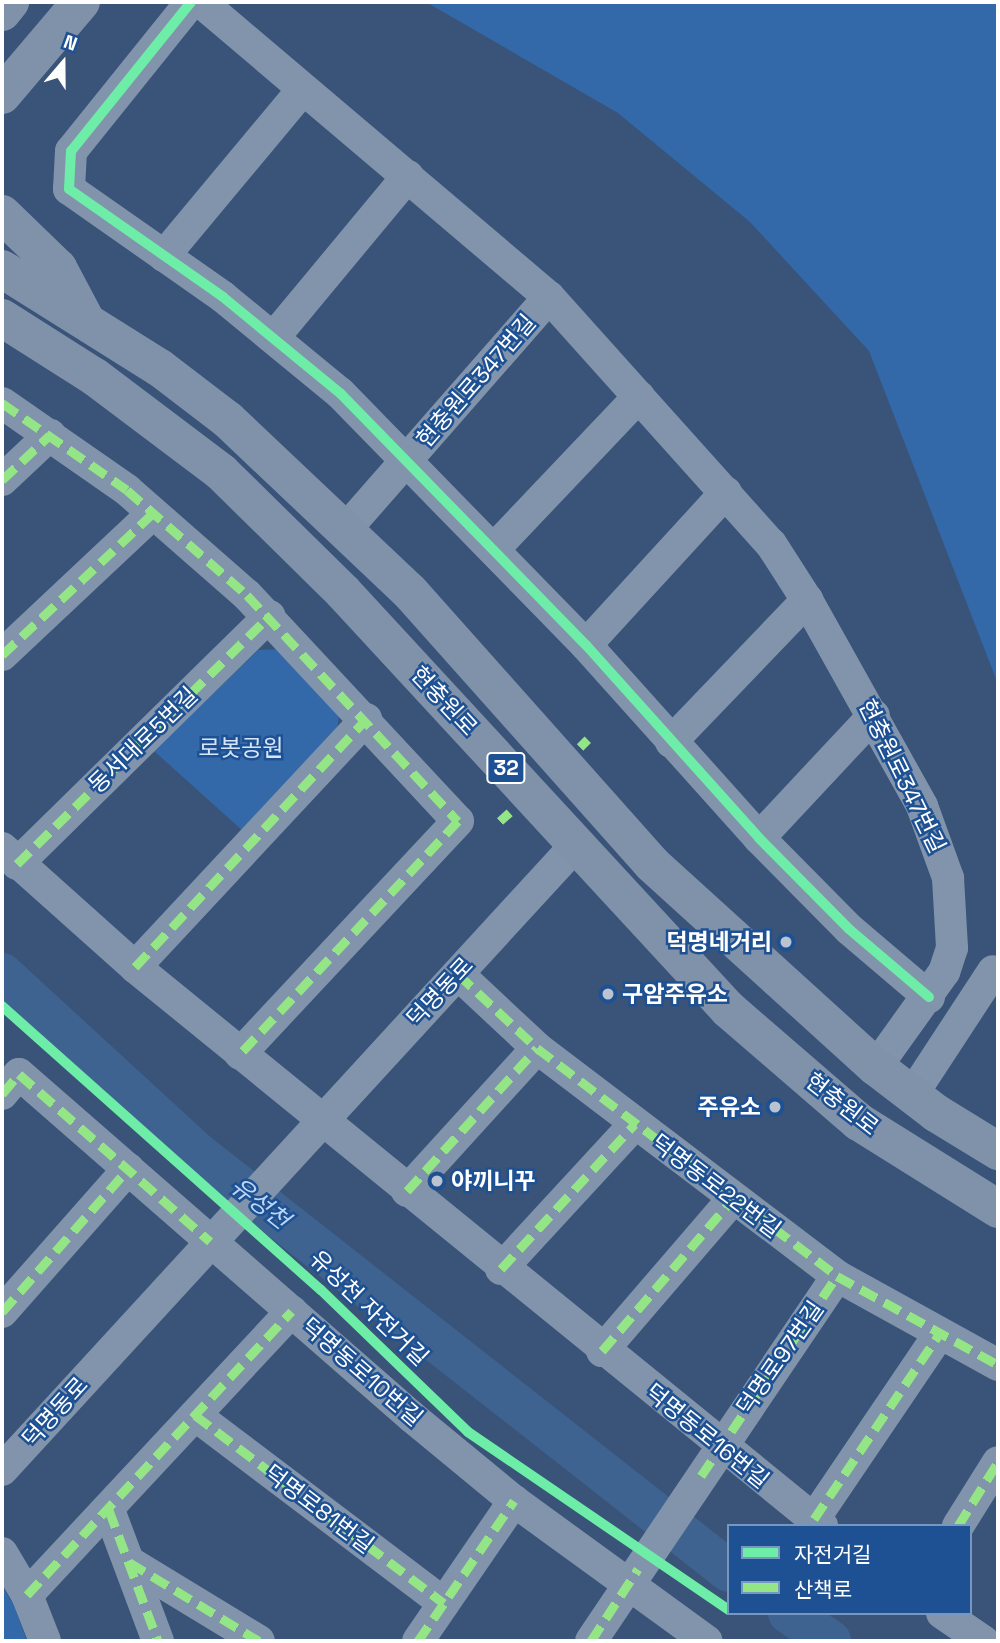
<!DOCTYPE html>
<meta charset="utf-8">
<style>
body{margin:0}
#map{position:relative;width:1000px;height:1643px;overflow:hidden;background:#395478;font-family:"Space Grotesk","Noto Sans KR",sans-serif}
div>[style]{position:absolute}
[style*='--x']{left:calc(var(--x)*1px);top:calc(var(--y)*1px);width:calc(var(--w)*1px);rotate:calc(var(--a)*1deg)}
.green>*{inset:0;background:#3368a9}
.river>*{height:42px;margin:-21px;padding:0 21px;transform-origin:21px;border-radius:21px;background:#3f6391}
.minor>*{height:32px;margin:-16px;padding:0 16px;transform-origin:16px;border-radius:16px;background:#8194ab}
.major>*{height:38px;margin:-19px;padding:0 19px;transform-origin:19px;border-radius:19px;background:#8092aa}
.quiet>*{height:9px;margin-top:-4.5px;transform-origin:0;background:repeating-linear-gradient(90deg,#94e586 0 18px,transparent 0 27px)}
.cycleway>*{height:10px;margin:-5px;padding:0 5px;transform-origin:5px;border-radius:5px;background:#6deda7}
.dots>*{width:19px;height:19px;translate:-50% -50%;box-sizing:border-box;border:4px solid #1e5193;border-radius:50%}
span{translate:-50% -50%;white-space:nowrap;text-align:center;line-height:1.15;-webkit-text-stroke:5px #1e5193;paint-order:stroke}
.shield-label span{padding:2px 5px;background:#1e5193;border:2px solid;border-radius:5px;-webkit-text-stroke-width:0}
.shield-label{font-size:21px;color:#fff;font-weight:700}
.street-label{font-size:23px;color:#fff}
.park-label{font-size:23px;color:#d6e6fa}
.poi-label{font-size:23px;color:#fff;font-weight:700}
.right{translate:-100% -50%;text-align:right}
.left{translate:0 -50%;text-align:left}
.water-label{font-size:24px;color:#bcd6f5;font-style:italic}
.frame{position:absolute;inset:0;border:4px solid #fff;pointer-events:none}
.legend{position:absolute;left:727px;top:1524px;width:245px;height:91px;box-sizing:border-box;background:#1e5193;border:2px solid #7897be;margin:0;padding:9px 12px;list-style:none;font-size:21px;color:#fff}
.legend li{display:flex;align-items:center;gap:14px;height:35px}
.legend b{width:35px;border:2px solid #7897be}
.north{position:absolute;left:28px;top:28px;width:70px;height:70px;-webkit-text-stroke:5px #1e5193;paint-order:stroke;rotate:20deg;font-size:19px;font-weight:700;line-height:28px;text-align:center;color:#fff}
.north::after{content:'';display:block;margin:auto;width:24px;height:32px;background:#fff;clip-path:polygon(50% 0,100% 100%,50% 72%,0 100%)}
</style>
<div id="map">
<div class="green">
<i style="clip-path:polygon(426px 2px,998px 2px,998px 684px,869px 351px,750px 222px,618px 113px)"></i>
<i style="clip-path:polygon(284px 649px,340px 710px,337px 729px,243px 831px,154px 751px,258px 650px)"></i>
<i style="clip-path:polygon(2px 1586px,14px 1605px,27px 1641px,2px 1641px)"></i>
</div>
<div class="river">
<i style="--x:2;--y:974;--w:266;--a:42.6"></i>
<i style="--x:198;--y:1154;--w:675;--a:38.14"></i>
<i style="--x:789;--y:1613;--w:50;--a:34.3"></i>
</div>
<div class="minor">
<i style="--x:191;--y:2;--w:191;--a:128.8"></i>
<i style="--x:71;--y:151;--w:38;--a:93"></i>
<i style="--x:69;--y:189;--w:188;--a:35"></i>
<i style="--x:223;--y:297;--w:151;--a:39.4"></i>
<i style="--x:340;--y:393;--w:352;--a:45.7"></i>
<i style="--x:586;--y:645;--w:259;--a:48.1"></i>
<i style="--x:759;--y:838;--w:128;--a:45.3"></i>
<i style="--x:849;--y:929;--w:105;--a:40.4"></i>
<i style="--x:201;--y:2;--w:456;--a:40.3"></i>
<i style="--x:549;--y:297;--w:332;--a:48.1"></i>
<i style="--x:771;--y:544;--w:67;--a:57.3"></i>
<i style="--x:807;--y:600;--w:236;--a:60.8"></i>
<i style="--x:922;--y:806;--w:77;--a:70.1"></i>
<i style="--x:948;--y:878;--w:70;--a:86.7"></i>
<i style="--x:952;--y:948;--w:25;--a:108"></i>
<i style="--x:944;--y:972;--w:117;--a:125.6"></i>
<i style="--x:164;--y:256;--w:217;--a:-50.2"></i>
<i style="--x:275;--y:336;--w:208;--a:-50.3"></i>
<i style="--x:2;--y:403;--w:152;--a:34.8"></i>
<i style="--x:127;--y:490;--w:159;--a:41.2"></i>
<i style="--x:247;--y:595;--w:309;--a:47"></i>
<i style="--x:458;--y:821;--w:319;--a:133.1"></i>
<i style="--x:2;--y:480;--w:66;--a:-43.2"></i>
<i style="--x:347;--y:528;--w:307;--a:-48.8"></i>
<i style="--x:495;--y:548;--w:209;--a:-46.5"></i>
<i style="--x:586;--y:645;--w:207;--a:-47.5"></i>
<i style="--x:2;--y:655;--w:207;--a:-43.2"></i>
<i style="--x:671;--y:742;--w:197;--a:-46.2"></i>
<i style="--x:759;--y:838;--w:168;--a:-46.9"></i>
<i style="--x:2;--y:848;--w:178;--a:41.8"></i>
<i style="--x:135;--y:967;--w:886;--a:39.13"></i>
<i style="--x:17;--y:864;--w:354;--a:-44.5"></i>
<i style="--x:135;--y:967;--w:339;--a:-47"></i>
<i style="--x:458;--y:974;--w:108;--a:43.1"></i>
<i style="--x:537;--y:1048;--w:377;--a:37.2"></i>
<i style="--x:837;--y:1276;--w:184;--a:28.9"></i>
<i style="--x:2;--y:1094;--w:26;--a:-50"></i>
<i style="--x:19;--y:1074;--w:522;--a:41.11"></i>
<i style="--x:412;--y:1417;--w:132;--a:39.5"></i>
<i style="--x:514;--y:1501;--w:238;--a:36"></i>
<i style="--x:912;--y:1095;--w:148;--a:-56.8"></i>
<i style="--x:407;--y:1191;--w:193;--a:-47.7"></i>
<i style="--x:501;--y:1269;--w:197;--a:-47.3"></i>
<i style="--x:2;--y:1312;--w:191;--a:-48.6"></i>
<i style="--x:602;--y:1351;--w:199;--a:-49.3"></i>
<i style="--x:195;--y:1415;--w:312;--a:37.1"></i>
<i style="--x:2;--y:1470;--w:847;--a:-47.44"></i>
<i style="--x:109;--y:1510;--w:140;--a:69.5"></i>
<i style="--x:814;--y:1519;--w:221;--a:-55.9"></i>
<i style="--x:958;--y:1526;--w:75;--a:-58"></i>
<i style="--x:2;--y:1553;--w:49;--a:59.2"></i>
<i style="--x:27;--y:1595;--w:49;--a:68.6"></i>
<i style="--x:129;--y:1562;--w:152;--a:31.3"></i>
<i style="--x:27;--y:1595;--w:388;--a:-47"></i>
<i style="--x:942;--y:1613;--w:50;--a:34.3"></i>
<i style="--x:418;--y:1641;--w:170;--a:-55.6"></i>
<i style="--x:591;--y:1641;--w:440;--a:-56"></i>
</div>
<div class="major">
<i style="--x:2;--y:12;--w:13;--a:-51"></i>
<i style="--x:2;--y:95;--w:122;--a:-49.7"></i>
<i style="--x:2;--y:214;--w:78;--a:44"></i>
<i style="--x:58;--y:268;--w:55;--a:62"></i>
<i style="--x:2;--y:269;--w:186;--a:32.1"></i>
<i style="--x:160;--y:368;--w:86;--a:37.4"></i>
<i style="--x:228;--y:420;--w:249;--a:43.4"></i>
<i style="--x:409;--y:591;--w:365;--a:48.3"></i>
<i style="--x:652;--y:864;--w:302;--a:42.2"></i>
<i style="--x:876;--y:1067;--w:76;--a:37.5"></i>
<i style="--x:936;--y:1113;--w:73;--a:31.5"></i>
<i style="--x:2;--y:318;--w:110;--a:32.4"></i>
<i style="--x:95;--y:377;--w:158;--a:37"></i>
<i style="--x:221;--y:472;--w:171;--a:44.5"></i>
<i style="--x:343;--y:592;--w:568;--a:47.28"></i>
<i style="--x:728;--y:1009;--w:173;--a:40.8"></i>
<i style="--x:859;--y:1122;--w:164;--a:32"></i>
</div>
<div class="quiet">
<i style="--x:2;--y:403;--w:152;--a:34.8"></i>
<i style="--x:127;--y:490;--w:159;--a:41.2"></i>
<i style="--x:247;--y:595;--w:309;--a:47"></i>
<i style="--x:458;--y:821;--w:319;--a:133.1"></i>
<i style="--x:2;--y:480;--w:66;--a:-43.2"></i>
<i style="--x:2;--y:655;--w:207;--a:-43.2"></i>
<i style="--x:580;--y:747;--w:11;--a:-45"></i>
<i style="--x:500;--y:821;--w:13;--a:-42"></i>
<i style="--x:17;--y:864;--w:354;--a:-44.5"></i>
<i style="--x:135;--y:967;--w:339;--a:-47"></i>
<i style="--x:458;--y:974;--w:108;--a:43.1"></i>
<i style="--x:537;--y:1048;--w:377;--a:37.2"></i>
<i style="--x:837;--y:1276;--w:184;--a:28.9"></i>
<i style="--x:2;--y:1094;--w:26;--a:-50"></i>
<i style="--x:19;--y:1074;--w:254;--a:41.2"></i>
<i style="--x:407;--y:1191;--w:193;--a:-47.7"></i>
<i style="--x:501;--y:1269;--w:197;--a:-47.3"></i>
<i style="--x:2;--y:1312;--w:191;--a:-48.6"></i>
<i style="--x:602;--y:1351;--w:199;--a:-49.3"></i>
<i style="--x:195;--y:1415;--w:312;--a:37.1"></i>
<i style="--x:701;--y:1476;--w:242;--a:-55.8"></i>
<i style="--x:109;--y:1510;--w:140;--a:69.5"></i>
<i style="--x:814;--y:1519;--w:221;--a:-55.9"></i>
<i style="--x:958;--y:1526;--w:75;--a:-58"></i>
<i style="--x:129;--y:1562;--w:152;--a:31.3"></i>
<i style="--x:27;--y:1595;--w:388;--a:-47"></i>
<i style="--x:418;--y:1641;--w:170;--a:-55.6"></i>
<i style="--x:591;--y:1641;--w:86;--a:-56.9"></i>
</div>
<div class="cycleway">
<i style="--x:191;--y:2;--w:191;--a:128.8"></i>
<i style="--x:71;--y:151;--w:38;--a:93"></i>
<i style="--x:69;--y:189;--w:188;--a:35"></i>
<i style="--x:223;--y:297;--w:151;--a:39.4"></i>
<i style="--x:340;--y:393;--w:352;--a:45.7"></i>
<i style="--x:586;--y:645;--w:259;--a:48.1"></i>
<i style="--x:759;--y:838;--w:128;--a:45.3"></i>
<i style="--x:849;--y:929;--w:105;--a:40.4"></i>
<i style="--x:2;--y:1006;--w:427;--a:41.7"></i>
<i style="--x:321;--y:1290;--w:204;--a:44"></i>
<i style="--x:468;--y:1432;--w:316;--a:34.3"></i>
</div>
<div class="dots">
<i style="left:786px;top:942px;background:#bac3d0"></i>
<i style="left:608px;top:994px;background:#bac3d0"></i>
<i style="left:775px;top:1107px;background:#bac3d0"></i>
<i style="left:437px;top:1181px;background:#bac3d0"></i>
</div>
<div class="shield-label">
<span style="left:506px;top:768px">32</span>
</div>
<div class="street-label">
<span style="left:476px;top:381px;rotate:-49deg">현충원로347번길</span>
<span style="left:444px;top:701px;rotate:47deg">현충원로</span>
<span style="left:143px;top:740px;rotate:-44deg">동서대로5번길</span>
<span style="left:902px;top:776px;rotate:64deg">현충원로347번길</span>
<span style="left:440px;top:992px;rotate:-47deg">덕명동로</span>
<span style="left:842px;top:1104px;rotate:38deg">현충원로</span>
<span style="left:716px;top:1186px;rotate:37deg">덕명동로22번길</span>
<span style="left:369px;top:1308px;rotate:44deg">유성천 자전거길</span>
<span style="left:780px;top:1358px;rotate:-55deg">덕명로97번길</span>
<span style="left:362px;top:1372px;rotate:41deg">덕명동로10번길</span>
<span style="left:55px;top:1412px;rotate:-48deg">덕명동로</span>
<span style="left:707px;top:1436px;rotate:39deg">덕명동로16번길</span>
<span style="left:319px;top:1509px;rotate:37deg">덕명로81번길</span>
</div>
<div class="park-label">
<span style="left:241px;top:748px">로봇공원</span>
</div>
<div class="poi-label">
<span class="right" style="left:772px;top:942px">덕명네거리</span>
<span class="left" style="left:622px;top:994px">구암주유소</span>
<span class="right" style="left:761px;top:1107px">주유소</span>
<span class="left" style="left:451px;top:1181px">야끼니꾸</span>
</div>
<div class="water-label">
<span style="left:260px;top:1203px;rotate:38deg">유성천</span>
</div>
<div class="frame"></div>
<ul class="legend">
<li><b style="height:9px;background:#6deda7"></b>자전거길</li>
<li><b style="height:9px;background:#94e586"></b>산책로</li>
</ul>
<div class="north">N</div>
</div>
